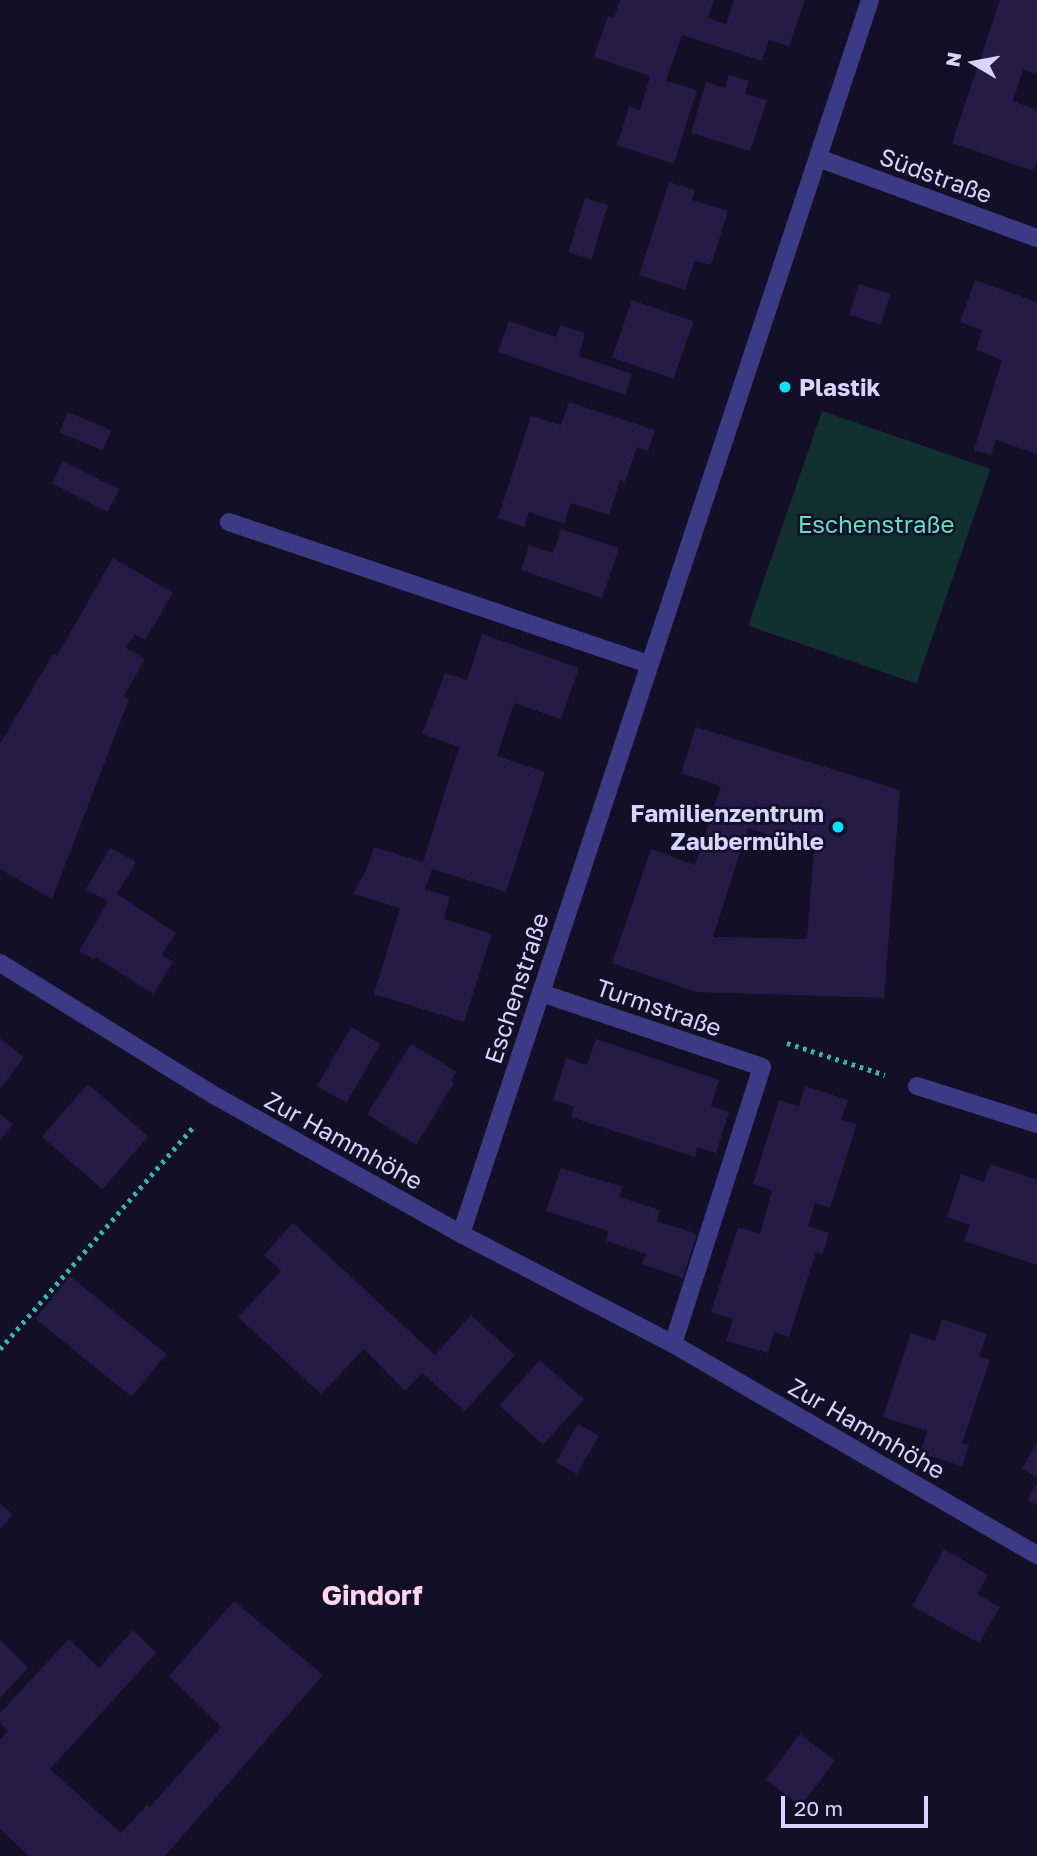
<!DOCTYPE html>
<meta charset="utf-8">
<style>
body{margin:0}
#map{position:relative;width:1037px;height:1856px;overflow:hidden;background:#130f26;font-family:"Golos Text",sans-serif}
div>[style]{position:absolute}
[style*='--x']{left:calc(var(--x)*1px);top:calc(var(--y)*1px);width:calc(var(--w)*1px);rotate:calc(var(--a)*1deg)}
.green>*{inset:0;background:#12302f;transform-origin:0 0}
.building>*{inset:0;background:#241b47;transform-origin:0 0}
.path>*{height:4.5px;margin-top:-2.25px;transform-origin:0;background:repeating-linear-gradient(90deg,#2fb8b0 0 3.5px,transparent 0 8.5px)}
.minor>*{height:18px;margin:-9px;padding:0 9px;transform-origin:9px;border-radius:9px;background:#3d3a85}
.dots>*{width:19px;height:19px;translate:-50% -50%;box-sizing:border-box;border:4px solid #130f26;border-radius:50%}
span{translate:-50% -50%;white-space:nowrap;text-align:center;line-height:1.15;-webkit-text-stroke:5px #130f26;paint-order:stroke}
.street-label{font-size:24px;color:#d9d4ff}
.poi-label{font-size:24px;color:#d9d4ff;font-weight:700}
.left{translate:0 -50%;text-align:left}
.right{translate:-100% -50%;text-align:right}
.park-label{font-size:24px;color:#5fe0c0}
.quarter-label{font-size:28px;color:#ffd6f0;font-weight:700}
.north{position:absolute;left:939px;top:28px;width:70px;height:70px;-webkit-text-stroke:5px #130f26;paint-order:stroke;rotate:280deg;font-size:19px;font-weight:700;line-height:28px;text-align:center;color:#d9d4ff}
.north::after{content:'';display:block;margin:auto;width:24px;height:32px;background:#d9d4ff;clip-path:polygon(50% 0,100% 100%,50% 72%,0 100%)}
.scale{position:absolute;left:781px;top:1796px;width:147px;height:32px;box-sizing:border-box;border:4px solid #d9d4ff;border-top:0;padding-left:9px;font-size:21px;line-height:24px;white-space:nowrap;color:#d9d4ff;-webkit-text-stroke:5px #130f26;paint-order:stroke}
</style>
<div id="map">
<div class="green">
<i style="left:822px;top:411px;width:178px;height:227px;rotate:19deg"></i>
</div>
<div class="building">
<i style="clip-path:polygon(620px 0,714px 0,708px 18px,726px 24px,734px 0,805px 0,789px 46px,769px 40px,762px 61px,682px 35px,666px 81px,697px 90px,674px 164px,617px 145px,629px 107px,640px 110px,650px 76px,594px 57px,608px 16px,614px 18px)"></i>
<i style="clip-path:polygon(1000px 0,1037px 0,1037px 74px,1023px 70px,1013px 101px,1037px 110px,1037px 160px,1033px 171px,952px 143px)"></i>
<i style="clip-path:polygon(729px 75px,749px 81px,745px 94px,767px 100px,750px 151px,691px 133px,706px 82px,725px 88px)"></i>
<i style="clip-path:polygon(669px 182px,695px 190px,692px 200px,728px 211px,711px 265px,695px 261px,685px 290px,639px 275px)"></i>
<i style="left:585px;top:198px;width:24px;height:57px;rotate:17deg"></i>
<i style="clip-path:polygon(975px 280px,1037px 302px,1037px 454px,996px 440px,991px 455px,974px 450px,1002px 360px,976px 350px,982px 330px,960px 322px)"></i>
<i style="left:859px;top:284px;width:33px;height:32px;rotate:18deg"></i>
<i style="left:632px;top:300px;width:65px;height:61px;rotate:19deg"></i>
<i style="clip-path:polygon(509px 321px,556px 337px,560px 325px,585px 333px,579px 356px,632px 374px,625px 395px,498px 352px)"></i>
<i style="clip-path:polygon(569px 402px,655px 430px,648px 451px,637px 447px,625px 482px,620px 480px,609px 515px,571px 503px,564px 524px,529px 512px,524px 527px,498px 518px,531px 416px,561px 425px)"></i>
<i style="left:68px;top:412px;width:47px;height:22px;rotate:23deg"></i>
<i style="left:63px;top:461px;width:63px;height:25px;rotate:27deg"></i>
<i style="clip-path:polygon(561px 529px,619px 548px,602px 598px,521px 570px,529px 545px,553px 553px)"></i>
<i style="clip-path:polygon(113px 558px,173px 593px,145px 640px,135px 634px,126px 648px,145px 659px,124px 696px,129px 699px,52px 899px,0 869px,0 744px,53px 654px,57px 656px)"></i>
<i style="clip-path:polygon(482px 634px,579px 668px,561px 719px,514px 703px,497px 756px,545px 772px,506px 892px,432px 869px,425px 889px,450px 897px,444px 919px,492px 934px,464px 1022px,374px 994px,400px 908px,353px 894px,366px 870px,374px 847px,423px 862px,459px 747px,422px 734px,445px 673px,467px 680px)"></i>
<i style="clip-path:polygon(evenodd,696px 727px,900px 790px,884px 998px,696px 992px,612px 963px,651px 849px,695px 865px,721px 786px,681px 773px,696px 727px,748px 828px,814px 849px,807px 939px,713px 937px,748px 828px)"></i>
<i style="clip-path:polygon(110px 848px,136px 862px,117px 894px,176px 933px,162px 955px,173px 962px,153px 994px,96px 957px,94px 959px,79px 951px,108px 902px,86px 889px)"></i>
<i style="left:351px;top:1027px;width:34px;height:68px;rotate:30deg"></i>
<i style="clip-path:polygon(0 1038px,24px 1057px,0 1089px)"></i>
<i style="clip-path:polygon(596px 1039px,719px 1080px,711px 1106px,729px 1112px,716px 1153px,697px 1147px,695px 1157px,571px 1117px,574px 1107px,553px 1100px,566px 1058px,587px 1065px)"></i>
<i style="clip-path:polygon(411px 1044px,457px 1072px,451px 1081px,454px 1083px,416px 1145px,367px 1114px)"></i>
<i style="left:88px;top:1084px;width:80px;height:70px;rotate:41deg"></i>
<i style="clip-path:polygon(805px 1086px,848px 1100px,841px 1120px,857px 1124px,830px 1208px,815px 1203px,808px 1226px,829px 1233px,823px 1254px,816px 1252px,789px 1337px,774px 1332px,768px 1353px,726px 1341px,733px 1319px,711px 1312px,738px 1227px,760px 1234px,772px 1190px,753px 1184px,779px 1100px,799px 1106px)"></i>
<i style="clip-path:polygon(0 1114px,13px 1124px,0 1141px)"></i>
<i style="clip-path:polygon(990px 1164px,1037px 1180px,1037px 1265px,964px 1241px,970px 1225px,947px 1217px,961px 1174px,984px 1182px)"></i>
<i style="clip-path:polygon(561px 1168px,623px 1187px,619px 1197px,660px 1210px,657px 1221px,697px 1234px,683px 1278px,642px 1264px,646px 1254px,606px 1241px,608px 1231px,546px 1211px)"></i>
<i style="clip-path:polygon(293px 1223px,435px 1355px,471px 1315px,515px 1355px,465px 1411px,422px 1373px,405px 1391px,364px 1349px,321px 1394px,238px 1317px,281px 1271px,264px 1255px)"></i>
<i style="left:70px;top:1276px;width:124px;height:55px;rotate:39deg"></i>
<i style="clip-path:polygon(942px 1319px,987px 1334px,979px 1356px,990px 1360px,962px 1443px,969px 1445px,962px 1466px,920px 1453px,927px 1431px,883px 1417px,911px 1333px,935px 1341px)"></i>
<i style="left:540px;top:1360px;width:59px;height:61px;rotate:42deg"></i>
<i style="left:578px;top:1424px;width:24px;height:44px;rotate:30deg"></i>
<i style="clip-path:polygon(1037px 1442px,1037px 1477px,1022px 1469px)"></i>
<i style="clip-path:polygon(1037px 1483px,1037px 1505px,1027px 1500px)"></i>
<i style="clip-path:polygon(0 1503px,13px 1515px,0 1529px)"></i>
<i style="clip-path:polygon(944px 1549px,988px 1575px,977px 1594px,1000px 1607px,979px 1643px,912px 1606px)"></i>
<i style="clip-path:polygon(234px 1601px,323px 1675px,165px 1856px,29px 1856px,0 1829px,0 1740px,8px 1731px,0 1723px,0 1713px,69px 1639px,99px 1668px,133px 1630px,156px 1653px,50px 1769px,121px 1833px,147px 1805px,150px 1807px,221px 1727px,169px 1676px)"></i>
<i style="clip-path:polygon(0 1640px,28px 1668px,0 1698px)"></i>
<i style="left:800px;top:1734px;width:44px;height:57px;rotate:37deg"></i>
</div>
<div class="path">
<i style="--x:787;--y:1043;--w:103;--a:18.1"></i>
<i style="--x:0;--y:1349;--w:297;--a:-49"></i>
</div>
<div class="minor">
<i style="--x:818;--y:158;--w:233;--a:20.1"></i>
<i style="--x:229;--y:522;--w:442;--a:18.7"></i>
<i style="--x:0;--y:963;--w:257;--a:31.7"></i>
<i style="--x:219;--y:1098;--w:278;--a:29.3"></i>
<i style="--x:461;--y:1234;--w:239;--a:27.4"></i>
<i style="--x:673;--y:1344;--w:421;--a:30.1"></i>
<i style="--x:541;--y:993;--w:233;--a:18.5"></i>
<i style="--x:762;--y:1067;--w:291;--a:107.8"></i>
<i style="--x:917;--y:1086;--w:126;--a:17.6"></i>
<i style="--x:461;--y:1234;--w:1300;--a:-71.66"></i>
</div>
<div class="dots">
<i style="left:785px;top:387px;background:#00e5ff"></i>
<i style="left:838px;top:827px;background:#00e5ff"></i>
</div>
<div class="street-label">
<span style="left:936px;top:175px;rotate:20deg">Südstraße</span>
<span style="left:516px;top:988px;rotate:-72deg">Eschenstraße</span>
<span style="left:659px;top:1007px;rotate:19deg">Turmstraße</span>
<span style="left:344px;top:1140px;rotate:29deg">Zur Hammhöhe</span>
<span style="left:867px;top:1428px;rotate:30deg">Zur Hammhöhe</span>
</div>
<div class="poi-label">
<span class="left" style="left:799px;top:387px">Plastik</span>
<span class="right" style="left:824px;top:827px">Familienzentrum<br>Zaubermühle</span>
</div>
<div class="park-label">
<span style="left:876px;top:524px">Eschenstraße</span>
</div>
<div class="quarter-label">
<span style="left:372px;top:1595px">Gindorf</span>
</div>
<div class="north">N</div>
<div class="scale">20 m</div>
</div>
